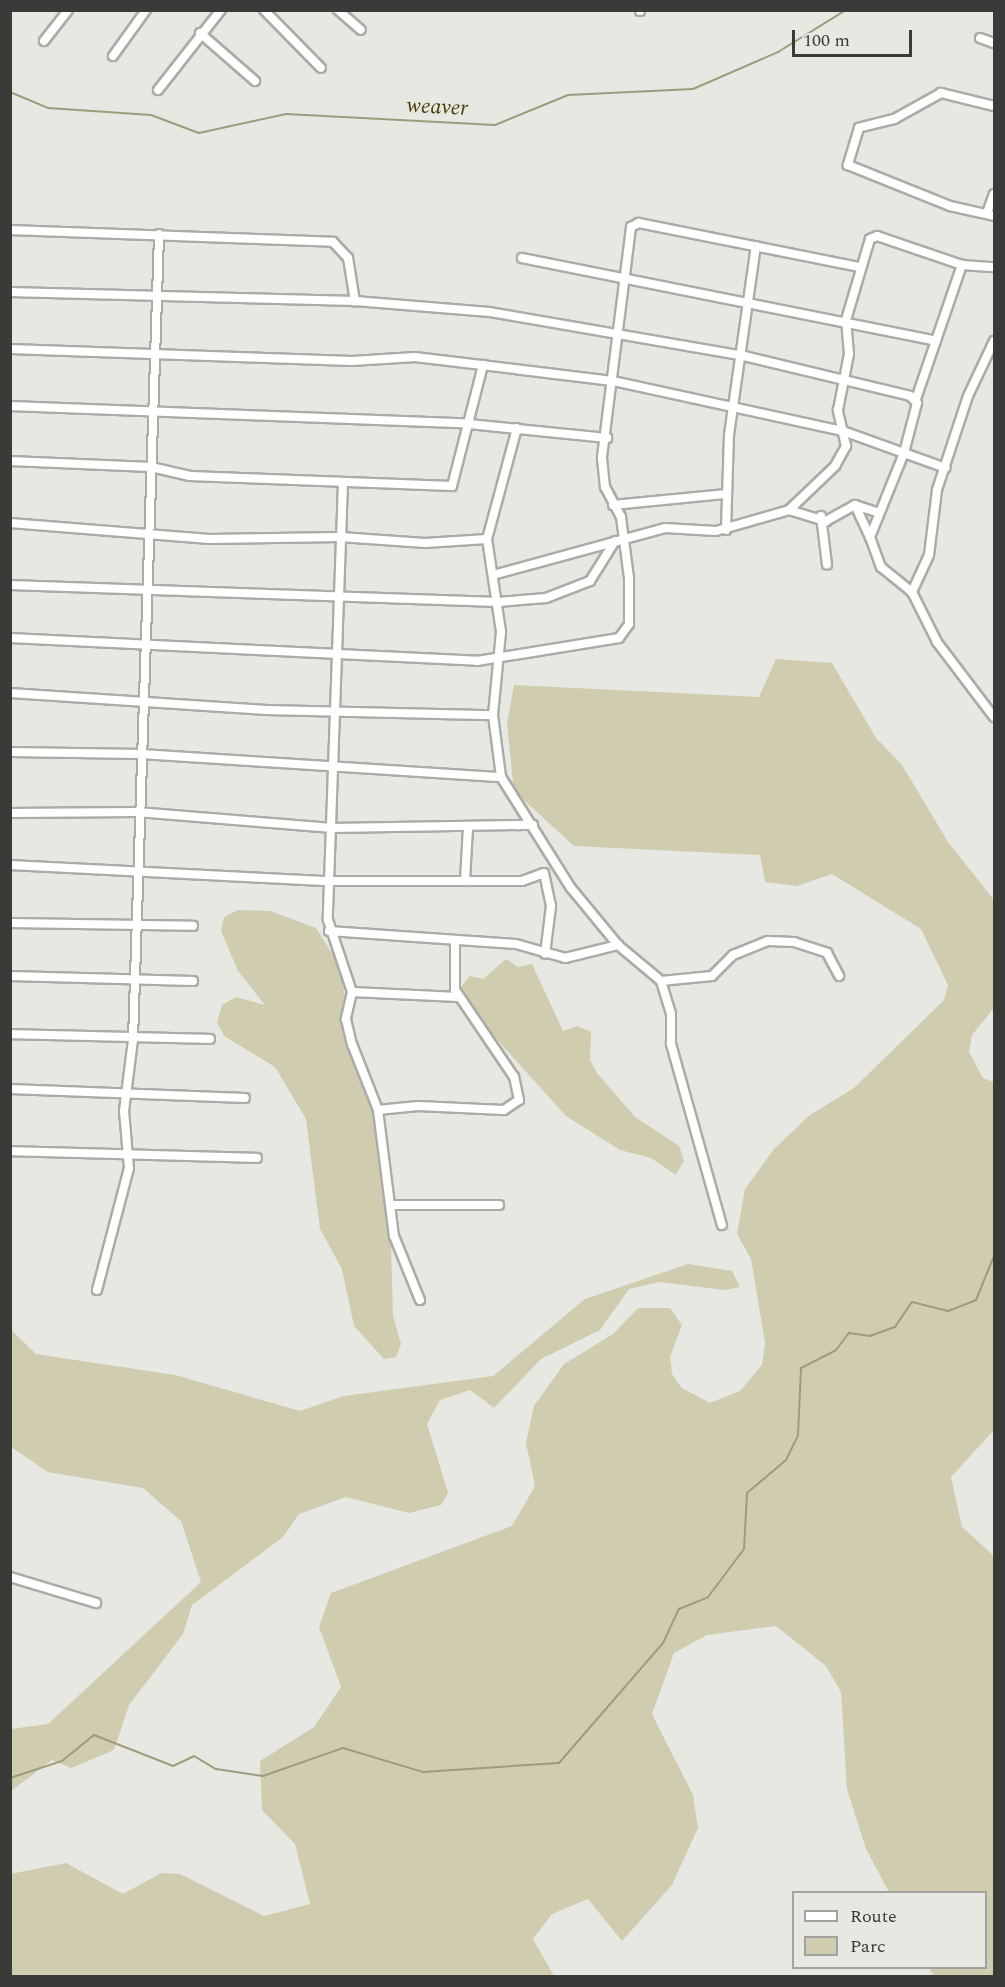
<!DOCTYPE html>
<style>
body{margin:0}
#map{position:relative;width:1005px;height:1987px;overflow:hidden;background:#e8e8e2;font-family:Spectral,serif}
div>[style]{position:absolute}
[style*='--x']{left:calc(var(--x)*1px);top:calc(var(--y)*1px);width:calc(var(--w)*1px);rotate:calc(var(--a)*1deg)}
.green>*{inset:0;background:#cfccb0}
.stream>*{height:2px;margin:-1px;padding:0 1px;transform-origin:1px;border-radius:1px;background:#9e9c7d}
.roads{filter:drop-shadow(2px 0 #acaca6) drop-shadow(-2px 0 #acaca6) drop-shadow(0 2px #acaca6) drop-shadow(0 -2px #acaca6)}
.minor>*{height:8px;margin:-4px;padding:0 4px;transform-origin:4px;border-radius:4px;background:#fff}
span{translate:-50% -50%;white-space:nowrap;text-align:center;line-height:1.15;-webkit-text-stroke:6px #e8e8e2;paint-order:stroke}
.water-label{font-size:22px;color:#474108;font-style:italic}
.frame{position:absolute;inset:0;border:12px solid #3a3a38;pointer-events:none}
.legend{position:absolute;left:792px;top:1891px;width:195px;height:78px;box-sizing:border-box;background:#e8e8e2;border:2px solid #a2a29e;margin:0;padding:8px 10px;list-style:none;font-size:18px;color:#3a3a38}
.legend li{display:flex;align-items:center;gap:12px;height:30px}
.legend b{width:30px;border:2px solid #a2a29e}
.scale{position:absolute;left:792px;top:30px;width:120px;height:27px;box-sizing:border-box;border:3px solid #3a3a38;border-top:0;padding-left:8px;font-size:18px;line-height:21px;white-space:nowrap;color:#3a3a38;-webkit-text-stroke:4px #e8e8e2;paint-order:stroke}
</style>
<div id="map">
<div class="green">
<i style="clip-path:polygon(776px 659px,832px 663px,876px 738px,902px 765px,948px 842px,994px 900px,994px 1008px,972px 1035px,969px 1052px,983px 1078px,994px 1082px,994px 1430px,951px 1477px,962px 1527px,994px 1556px,994px 1976px,934px 1976px,929px 1968px,986px 1968px,986px 1892px,889px 1892px,866px 1849px,847px 1789px,841px 1692px,826px 1666px,776px 1626px,707px 1635px,674px 1653px,652px 1714px,693px 1795px,698px 1828px,672px 1885px,622px 1941px,588px 1899px,552px 1914px,533px 1939px,554px 1976px,11px 1976px,10px 1874px,66px 1863px,123px 1894px,161px 1873px,180px 1874px,264px 1916px,310px 1904px,295px 1844px,262px 1810px,260px 1761px,314px 1727px,341px 1687px,319px 1627px,331px 1593px,512px 1526px,535px 1486px,526px 1443px,534px 1406px,564px 1364px,613px 1334px,638px 1308px,670px 1308px,682px 1325px,670px 1357px,672px 1374px,682px 1388px,710px 1403px,740px 1391px,762px 1365px,765px 1343px,751px 1259px,737px 1234px,745px 1189px,774px 1149px,810px 1115px,854px 1088px,944px 1000px,948px 985px,921px 929px,832px 874px,797px 886px,765px 882px,760px 855px,574px 846px,514px 791px,507px 724px,514px 685px,759px 697px)"></i>
<i style="clip-path:polygon(238px 910px,270px 911px,316px 928px,340px 966px,354px 1053px,376px 1113px,390px 1208px,393px 1316px,401px 1344px,396px 1357px,384px 1359px,354px 1326px,342px 1269px,320px 1229px,306px 1119px,275px 1067px,224px 1036px,217px 1022px,222px 1005px,236px 997px,265px 1005px,238px 971px,221px 931px,224px 917px)"></i>
<i style="clip-path:polygon(506px 959px,518px 967px,532px 964px,563px 1031px,577px 1026px,591px 1032px,590px 1060px,597px 1073px,635px 1117px,679px 1146px,684px 1161px,676px 1175px,651px 1158px,620px 1150px,566px 1116px,475px 1015px,461px 987px,470px 976px,483px 979px)"></i>
<i style="clip-path:polygon(688px 1264px,732px 1271px,740px 1287px,725px 1290px,659px 1282px,629px 1289px,600px 1330px,541px 1359px,494px 1408px,470px 1390px,440px 1400px,427px 1424px,448px 1493px,441px 1505px,409px 1513px,346px 1497px,299px 1514px,283px 1537px,192px 1605px,183px 1634px,129px 1705px,114px 1750px,71px 1768px,52px 1760px,11px 1791px,11px 1729px,48px 1724px,201px 1582px,181px 1521px,143px 1488px,48px 1472px,11px 1447px,11px 1330px,36px 1354px,175px 1375px,300px 1411px,344px 1396px,493px 1376px,585px 1299px)"></i>
</div>
<div class="stream">
<i style="--x:10;--y:92;--w:41;--a:22.8"></i>
<i style="--x:48;--y:108;--w:103;--a:3.9"></i>
<i style="--x:151;--y:115;--w:51;--a:20.6"></i>
<i style="--x:199;--y:133;--w:89;--a:-12.3"></i>
<i style="--x:286;--y:114;--w:209;--a:3"></i>
<i style="--x:495;--y:125;--w:79;--a:-22.3"></i>
<i style="--x:568;--y:95;--w:125;--a:-2.7"></i>
<i style="--x:693;--y:89;--w:93;--a:-23.5"></i>
<i style="--x:778;--y:52;--w:80;--a:-31.7"></i>
<i style="--x:10;--y:1778;--w:55;--a:-18.1"></i>
<i style="--x:62;--y:1761;--w:41;--a:-39.1"></i>
<i style="--x:94;--y:1735;--w:85;--a:21.4"></i>
<i style="--x:173;--y:1766;--w:23;--a:-25"></i>
<i style="--x:194;--y:1756;--w:26;--a:31"></i>
<i style="--x:216;--y:1769;--w:48;--a:8.5"></i>
<i style="--x:263;--y:1776;--w:85;--a:-19.3"></i>
<i style="--x:343;--y:1748;--w:84;--a:16.7"></i>
<i style="--x:423;--y:1772;--w:136;--a:-3.8"></i>
<i style="--x:559;--y:1763;--w:159;--a:-49.1"></i>
<i style="--x:663;--y:1643;--w:38;--a:-65"></i>
<i style="--x:679;--y:1609;--w:31;--a:-22"></i>
<i style="--x:708;--y:1597;--w:60;--a:-53.1"></i>
<i style="--x:744;--y:1549;--w:56;--a:-86.9"></i>
<i style="--x:747;--y:1493;--w:51;--a:-40.2"></i>
<i style="--x:786;--y:1460;--w:28;--a:-64"></i>
<i style="--x:798;--y:1435;--w:67;--a:-87.4"></i>
<i style="--x:801;--y:1368;--w:39;--a:-27"></i>
<i style="--x:836;--y:1350;--w:21;--a:-53"></i>
<i style="--x:849;--y:1333;--w:21;--a:8"></i>
<i style="--x:870;--y:1336;--w:27;--a:-20"></i>
<i style="--x:895;--y:1327;--w:30;--a:-56"></i>
<i style="--x:912;--y:1302;--w:37;--a:14"></i>
<i style="--x:948;--y:1311;--w:30;--a:-21"></i>
<i style="--x:976;--y:1300;--w:48;--a:-67.8"></i>
</div>
<div class="roads">
<div class="minor">
<i style="--x:264;--y:10;--w:81;--a:45.5"></i>
<i style="--x:338;--y:10;--w:30;--a:41"></i>
<i style="--x:640;--y:11;--w:1;--a:-90"></i>
<i style="--x:200;--y:33;--w:73;--a:41.1"></i>
<i style="--x:980;--y:38;--w:15;--a:20"></i>
<i style="--x:44;--y:41;--w:39;--a:-52"></i>
<i style="--x:113;--y:56;--w:57;--a:-54.3"></i>
<i style="--x:158;--y:90;--w:102;--a:-51.8"></i>
<i style="--x:994;--y:106;--w:55;--a:-166.2"></i>
<i style="--x:941;--y:93;--w:54;--a:151"></i>
<i style="--x:894;--y:119;--w:36;--a:166"></i>
<i style="--x:859;--y:128;--w:39;--a:107"></i>
<i style="--x:848;--y:165;--w:110;--a:21.9"></i>
<i style="--x:950;--y:206;--w:45;--a:12.8"></i>
<i style="--x:987;--y:213;--w:20;--a:-70"></i>
<i style="--x:10;--y:230;--w:323;--a:2.1"></i>
<i style="--x:333;--y:242;--w:22;--a:47"></i>
<i style="--x:348;--y:258;--w:44;--a:80.8"></i>
<i style="--x:522;--y:258;--w:422;--a:11.3"></i>
<i style="--x:10;--y:292;--w:345;--a:1.5"></i>
<i style="--x:355;--y:301;--w:135;--a:4.7"></i>
<i style="--x:490;--y:312;--w:258;--a:9.8"></i>
<i style="--x:744;--y:356;--w:171;--a:13.5"></i>
<i style="--x:910;--y:396;--w:10;--a:45"></i>
<i style="--x:917;--y:403;--w:52;--a:104.6"></i>
<i style="--x:904;--y:453;--w:91;--a:112"></i>
<i style="--x:870;--y:537;--w:32;--a:70"></i>
<i style="--x:881;--y:567;--w:40;--a:39"></i>
<i style="--x:994;--y:341;--w:61;--a:115.3"></i>
<i style="--x:968;--y:396;--w:99;--a:108.3"></i>
<i style="--x:937;--y:490;--w:65;--a:97"></i>
<i style="--x:929;--y:555;--w:41;--a:114.7"></i>
<i style="--x:912;--y:592;--w:56;--a:63.4"></i>
<i style="--x:937;--y:642;--w:94;--a:52.8"></i>
<i style="--x:10;--y:349;--w:342;--a:2"></i>
<i style="--x:352;--y:361;--w:63;--a:-3.6"></i>
<i style="--x:415;--y:357;--w:199;--a:6.9"></i>
<i style="--x:613;--y:381;--w:235;--a:12.3"></i>
<i style="--x:843;--y:431;--w:109;--a:19.8"></i>
<i style="--x:916;--y:399;--w:142;--a:-71.1"></i>
<i style="--x:10;--y:406;--w:459;--a:2.2"></i>
<i style="--x:469;--y:424;--w:139;--a:5.8"></i>
<i style="--x:517;--y:428;--w:115;--a:105.1"></i>
<i style="--x:487;--y:539;--w:94;--a:81.4"></i>
<i style="--x:501;--y:632;--w:83;--a:95.5"></i>
<i style="--x:493;--y:715;--w:63;--a:82.6"></i>
<i style="--x:501;--y:777;--w:131;--a:57.8"></i>
<i style="--x:571;--y:888;--w:74;--a:50.5"></i>
<i style="--x:618;--y:945;--w:56;--a:39.9"></i>
<i style="--x:661;--y:981;--w:34;--a:73"></i>
<i style="--x:671;--y:1014;--w:30;--a:90"></i>
<i style="--x:671;--y:1044;--w:188;--a:74.3"></i>
<i style="--x:10;--y:461;--w:141;--a:2.4"></i>
<i style="--x:151;--y:467;--w:40;--a:13"></i>
<i style="--x:190;--y:476;--w:262;--a:2.2"></i>
<i style="--x:452;--y:486;--w:125;--a:-75.6"></i>
<i style="--x:343;--y:482;--w:438;--a:92"></i>
<i style="--x:328;--y:920;--w:76;--a:71.6"></i>
<i style="--x:352;--y:992;--w:28;--a:103"></i>
<i style="--x:346;--y:1019;--w:26;--a:77"></i>
<i style="--x:352;--y:1044;--w:71;--a:68.5"></i>
<i style="--x:378;--y:1110;--w:127;--a:82.8"></i>
<i style="--x:394;--y:1236;--w:69;--a:67.9"></i>
<i style="--x:613;--y:505;--w:114;--a:-5.6"></i>
<i style="--x:855;--y:505;--w:35;--a:65"></i>
<i style="--x:789;--y:510;--w:39;--a:17"></i>
<i style="--x:826;--y:521;--w:33;--a:-29"></i>
<i style="--x:855;--y:505;--w:25;--a:18"></i>
<i style="--x:821;--y:516;--w:49;--a:83"></i>
<i style="--x:10;--y:523;--w:200;--a:4.6"></i>
<i style="--x:209;--y:539;--w:131;--a:-0.9"></i>
<i style="--x:340;--y:537;--w:85;--a:4"></i>
<i style="--x:425;--y:543;--w:62;--a:-3.7"></i>
<i style="--x:726;--y:530;--w:95;--a:-88.2"></i>
<i style="--x:729;--y:435;--w:191;--a:-81.9"></i>
<i style="--x:493;--y:575;--w:178;--a:-15.3"></i>
<i style="--x:665;--y:528;--w:51;--a:3.4"></i>
<i style="--x:716;--y:531;--w:76;--a:-16"></i>
<i style="--x:789;--y:510;--w:64;--a:-43.7"></i>
<i style="--x:835;--y:466;--w:23;--a:-61"></i>
<i style="--x:846;--y:446;--w:37;--a:-103"></i>
<i style="--x:838;--y:410;--w:57;--a:-78.9"></i>
<i style="--x:849;--y:354;--w:34;--a:-95"></i>
<i style="--x:846;--y:320;--w:84;--a:-73.5"></i>
<i style="--x:870;--y:239;--w:8;--a:-23"></i>
<i style="--x:877;--y:236;--w:90;--a:18.8"></i>
<i style="--x:962;--y:265;--w:32;--a:4"></i>
<i style="--x:10;--y:585;--w:488;--a:2"></i>
<i style="--x:498;--y:602;--w:48;--a:-4.8"></i>
<i style="--x:546;--y:598;--w:47;--a:-21.1"></i>
<i style="--x:590;--y:581;--w:47;--a:-58"></i>
<i style="--x:10;--y:638;--w:468;--a:2.8"></i>
<i style="--x:477;--y:661;--w:144;--a:-9.2"></i>
<i style="--x:619;--y:638;--w:17;--a:-54"></i>
<i style="--x:629;--y:624;--w:46;--a:-90"></i>
<i style="--x:629;--y:578;--w:62;--a:-97.5"></i>
<i style="--x:621;--y:517;--w:34;--a:-118"></i>
<i style="--x:605;--y:487;--w:30;--a:-96"></i>
<i style="--x:602;--y:457;--w:232;--a:-82.8"></i>
<i style="--x:631;--y:227;--w:9;--a:-27"></i>
<i style="--x:639;--y:223;--w:225;--a:11.3"></i>
<i style="--x:10;--y:693;--w:257;--a:3.8"></i>
<i style="--x:266;--y:710;--w:227;--a:1.3"></i>
<i style="--x:10;--y:752;--w:131;--a:0.9"></i>
<i style="--x:141;--y:754;--w:361;--a:3.7"></i>
<i style="--x:10;--y:813;--w:127;--a:-0.5"></i>
<i style="--x:137;--y:812;--w:196;--a:4.7"></i>
<i style="--x:332;--y:828;--w:201;--a:-0.9"></i>
<i style="--x:10;--y:865;--w:319;--a:2.9"></i>
<i style="--x:329;--y:881;--w:193;--a:0"></i>
<i style="--x:522;--y:881;--w:23;--a:-20"></i>
<i style="--x:544;--y:873;--w:34;--a:78"></i>
<i style="--x:551;--y:906;--w:48;--a:97.1"></i>
<i style="--x:465;--y:881;--w:53;--a:-86.8"></i>
<i style="--x:10;--y:923;--w:183;--a:0.9"></i>
<i style="--x:329;--y:931;--w:187;--a:4"></i>
<i style="--x:516;--y:944;--w:51;--a:15.9"></i>
<i style="--x:565;--y:958;--w:55;--a:-13.8"></i>
<i style="--x:10;--y:976;--w:183;--a:1.6"></i>
<i style="--x:661;--y:981;--w:51;--a:-5.6"></i>
<i style="--x:712;--y:976;--w:30;--a:-45"></i>
<i style="--x:733;--y:955;--w:38;--a:-22"></i>
<i style="--x:768;--y:941;--w:26;--a:2"></i>
<i style="--x:794;--y:942;--w:35;--a:18"></i>
<i style="--x:827;--y:953;--w:26;--a:62"></i>
<i style="--x:352;--y:992;--w:106;--a:2.7"></i>
<i style="--x:10;--y:1034;--w:200;--a:1.4"></i>
<i style="--x:10;--y:1089;--w:235;--a:2.2"></i>
<i style="--x:378;--y:1110;--w:40;--a:-5.7"></i>
<i style="--x:418;--y:1106;--w:86;--a:2.7"></i>
<i style="--x:504;--y:1110;--w:18;--a:-34"></i>
<i style="--x:519;--y:1100;--w:24;--a:-102"></i>
<i style="--x:514;--y:1077;--w:105;--a:-124.1"></i>
<i style="--x:455;--y:990;--w:48;--a:-90"></i>
<i style="--x:10;--y:1151;--w:247;--a:1.6"></i>
<i style="--x:393;--y:1205;--w:106;--a:0"></i>
<i style="--x:97;--y:1290;--w:126;--a:-75.3"></i>
<i style="--x:129;--y:1168;--w:57;--a:-95"></i>
<i style="--x:124;--y:1111;--w:72;--a:-82.8"></i>
<i style="--x:133;--y:1040;--w:806;--a:-88.15"></i>
<i style="--x:10;--y:1577;--w:90;--a:16.8"></i>
</div>
</div>
<div class="water-label">
<span style="left:437px;top:107px;rotate:3deg">weaver</span>
</div>
<div class="frame"></div>
<ul class="legend">
<li><b style="height:8px;background:#fff"></b>Route</li>
<li><b style="height:16px;background:#cfccb0"></b>Parc</li>
</ul>
<div class="scale">100 m</div>
</div>
